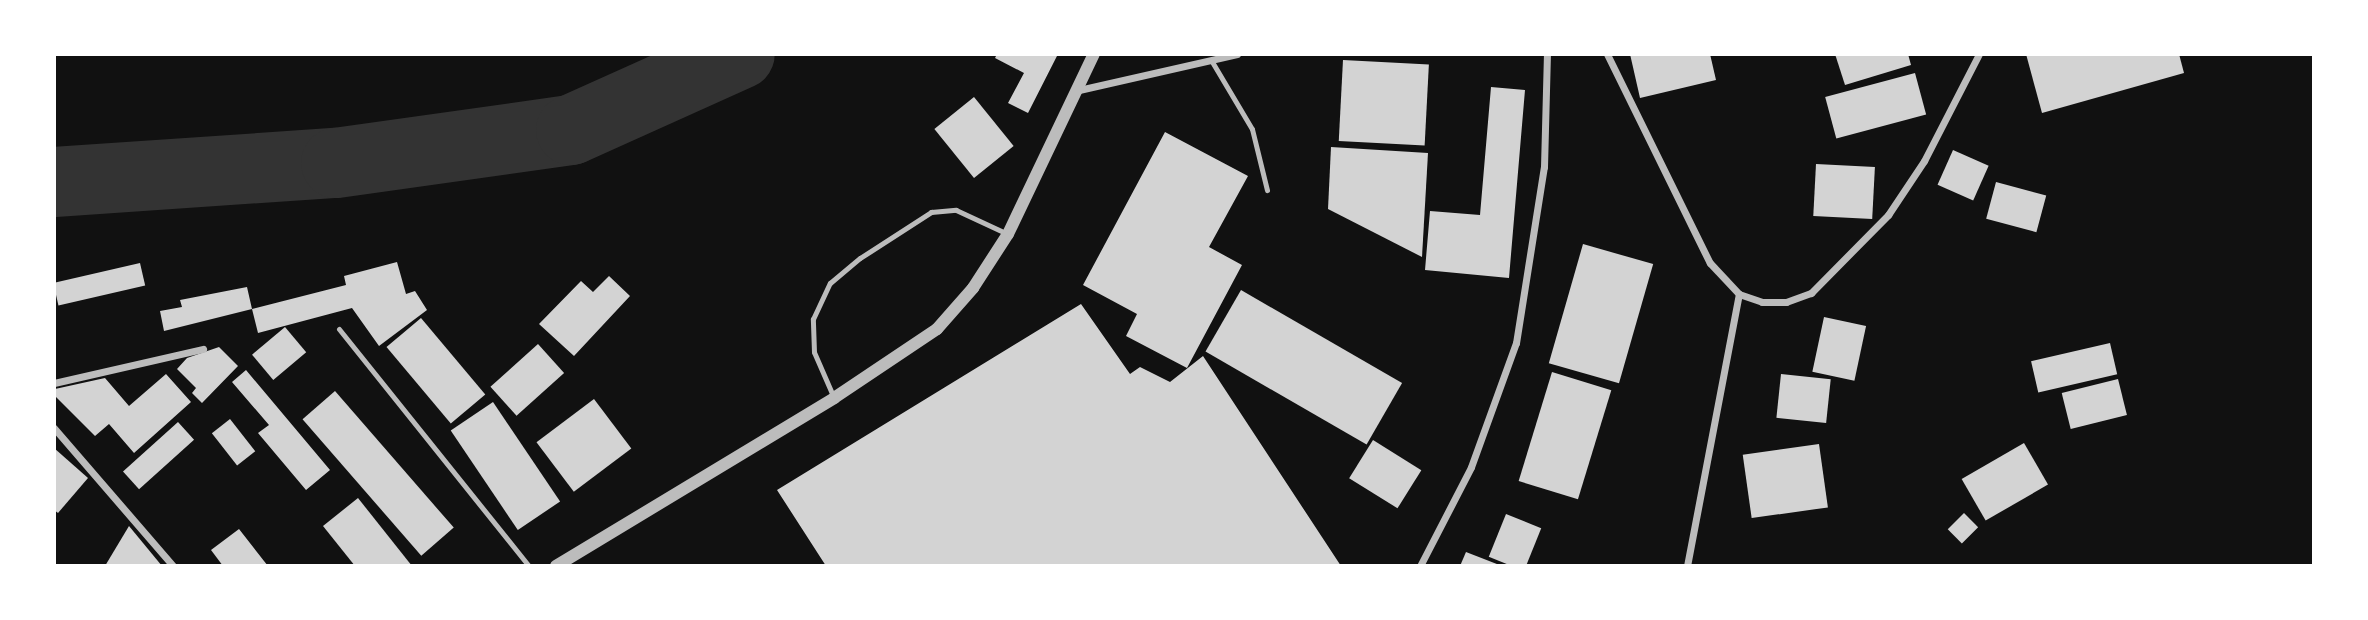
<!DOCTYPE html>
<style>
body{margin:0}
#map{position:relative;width:2368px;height:620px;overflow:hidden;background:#111;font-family:Helvetica,sans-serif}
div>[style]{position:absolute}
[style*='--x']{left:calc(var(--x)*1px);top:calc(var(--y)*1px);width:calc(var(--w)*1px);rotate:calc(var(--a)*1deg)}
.river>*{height:70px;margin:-35px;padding:0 35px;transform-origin:35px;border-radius:35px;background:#333}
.building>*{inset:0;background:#d3d3d3;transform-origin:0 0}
.service>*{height:5px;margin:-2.5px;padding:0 2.5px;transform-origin:2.5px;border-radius:2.5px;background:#bcbcbc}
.minor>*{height:7px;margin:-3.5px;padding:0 3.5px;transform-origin:3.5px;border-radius:3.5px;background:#bcbcbc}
.tertiary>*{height:12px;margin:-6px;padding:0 6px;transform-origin:6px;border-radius:6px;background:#bcbcbc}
span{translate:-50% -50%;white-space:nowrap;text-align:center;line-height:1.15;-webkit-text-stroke:5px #fff;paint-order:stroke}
.frame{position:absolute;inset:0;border:56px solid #fff;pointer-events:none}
</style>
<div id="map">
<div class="river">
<i style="--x:54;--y:182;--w:283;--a:-3.9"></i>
<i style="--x:336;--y:163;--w:237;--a:-8"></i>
<i style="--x:571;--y:130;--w:185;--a:-24.2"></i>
</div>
<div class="building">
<i style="clip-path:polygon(997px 54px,1058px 54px,1028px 113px,1008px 103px,1024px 73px,995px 58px)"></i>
<i style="clip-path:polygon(1630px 54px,1710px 54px,1716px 80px,1640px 98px)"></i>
<i style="clip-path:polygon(1835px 54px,1908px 54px,1911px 65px,1845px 85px)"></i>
<i style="clip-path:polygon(2026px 54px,2179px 54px,2184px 73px,2042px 113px)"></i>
<i style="left:1343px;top:60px;width:86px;height:81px;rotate:3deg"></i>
<i style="left:1915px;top:73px;width:43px;height:93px;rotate:75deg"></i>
<i style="clip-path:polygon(1491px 87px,1525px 90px,1509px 278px,1425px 270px,1430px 211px,1480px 215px)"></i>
<i style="left:974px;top:97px;width:63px;height:51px;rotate:51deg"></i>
<i style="clip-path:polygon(1165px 132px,1248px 176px,1209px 247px,1242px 265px,1187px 368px,1126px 336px,1137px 314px,1083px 285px)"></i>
<i style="clip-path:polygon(1331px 147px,1428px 153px,1422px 257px,1328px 209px)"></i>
<i style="left:1953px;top:150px;width:39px;height:38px;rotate:24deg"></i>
<i style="left:1816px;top:164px;width:59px;height:52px;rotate:3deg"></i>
<i style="left:1996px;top:182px;width:52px;height:38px;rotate:15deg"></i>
<i style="left:1583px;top:244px;width:73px;height:124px;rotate:16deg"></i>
<i style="clip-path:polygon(397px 262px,406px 294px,415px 291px,427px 310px,379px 346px,352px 308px,258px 333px,252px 309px,346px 285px,344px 276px)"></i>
<i style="left:140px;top:263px;width:23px;height:89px;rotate:77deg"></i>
<i style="clip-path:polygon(609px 276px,630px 296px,574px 356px,539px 324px,581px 281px,593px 292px)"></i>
<i style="clip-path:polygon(247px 287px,252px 309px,164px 331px,160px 311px,182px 307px,180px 300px)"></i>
<i style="left:1241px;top:290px;width:186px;height:71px;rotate:30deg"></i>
<i style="clip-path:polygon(1081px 304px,1130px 374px,1140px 367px,1170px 382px,1203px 356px,1341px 566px,826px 566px,777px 490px)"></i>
<i style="left:1824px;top:317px;width:43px;height:56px;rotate:12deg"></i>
<i style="left:421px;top:318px;width:100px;height:45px;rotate:50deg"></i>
<i style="left:285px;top:327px;width:33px;height:43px;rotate:50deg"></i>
<i style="left:2110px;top:343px;width:32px;height:81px;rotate:77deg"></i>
<i style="left:538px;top:344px;width:39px;height:64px;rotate:48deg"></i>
<i style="clip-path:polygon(219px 347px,238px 366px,202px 403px,192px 393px,196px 388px,177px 369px,187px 358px)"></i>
<i style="clip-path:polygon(246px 370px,330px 470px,306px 490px,258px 433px,269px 425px,232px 382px)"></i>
<i style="left:1552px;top:372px;width:62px;height:114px;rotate:17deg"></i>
<i style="clip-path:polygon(166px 374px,191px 402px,134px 453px,109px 424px,95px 436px,54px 395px,55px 389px,105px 378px,129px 406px)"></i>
<i style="left:1781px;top:374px;width:50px;height:44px;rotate:6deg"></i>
<i style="left:2118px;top:379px;width:37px;height:58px;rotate:76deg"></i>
<i style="left:335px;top:391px;width:181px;height:43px;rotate:49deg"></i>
<i style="left:594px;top:399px;width:62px;height:72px;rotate:53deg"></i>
<i style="left:493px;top:402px;width:120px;height:51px;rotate:56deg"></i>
<i style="left:230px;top:419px;width:41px;height:23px;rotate:52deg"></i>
<i style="left:178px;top:422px;width:24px;height:74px;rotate:48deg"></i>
<i style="left:1373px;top:440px;width:57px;height:45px;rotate:32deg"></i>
<i style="left:2024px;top:443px;width:48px;height:72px;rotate:60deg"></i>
<i style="left:1819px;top:444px;width:64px;height:77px;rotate:82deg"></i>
<i style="clip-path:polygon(54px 448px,88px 478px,58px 513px,54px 510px)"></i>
<i style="clip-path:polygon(358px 498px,412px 566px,355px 566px,323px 526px)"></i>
<i style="left:1964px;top:513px;width:20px;height:23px;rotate:45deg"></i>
<i style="left:1506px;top:514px;width:38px;height:46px;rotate:22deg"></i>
<i style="clip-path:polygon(129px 526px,162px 566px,105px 566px)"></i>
<i style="clip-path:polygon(239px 529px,264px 561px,268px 566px,223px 566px,211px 550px)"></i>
<i style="clip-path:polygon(1466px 552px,1502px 566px,1460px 566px)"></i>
</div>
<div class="service">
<i style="--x:1211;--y:60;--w:80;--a:59.3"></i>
<i style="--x:1252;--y:129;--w:63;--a:76.2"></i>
<i style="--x:339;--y:329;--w:304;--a:51.3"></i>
<i style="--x:834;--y:398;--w:50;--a:-113.5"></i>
<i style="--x:814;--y:352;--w:33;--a:-92"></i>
<i style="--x:813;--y:319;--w:40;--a:-65"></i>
<i style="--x:830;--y:283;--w:39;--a:-40"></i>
<i style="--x:860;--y:258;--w:85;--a:-32.9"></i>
<i style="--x:931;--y:212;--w:25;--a:-5"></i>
<i style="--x:956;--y:210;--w:57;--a:24.8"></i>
</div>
<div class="minor">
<i style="--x:1607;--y:54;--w:233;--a:63.8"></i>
<i style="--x:1710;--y:263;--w:42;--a:46.9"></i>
<i style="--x:1739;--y:294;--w:24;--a:19"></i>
<i style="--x:1762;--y:302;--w:24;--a:0"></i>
<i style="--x:1786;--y:302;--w:27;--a:-20"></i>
<i style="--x:1811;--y:293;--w:110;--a:-45.4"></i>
<i style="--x:1888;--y:215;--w:65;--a:-56.3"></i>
<i style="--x:1924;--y:161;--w:120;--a:-62.8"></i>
<i style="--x:1079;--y:90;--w:162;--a:-12.8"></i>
<i style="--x:54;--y:383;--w:153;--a:-12.9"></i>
<i style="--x:54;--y:428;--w:182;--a:49.2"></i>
<i style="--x:1420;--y:566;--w:111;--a:-62.7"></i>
<i style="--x:1471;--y:467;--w:132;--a:-70.1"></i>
<i style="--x:1516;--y:343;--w:178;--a:-81"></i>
<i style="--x:1544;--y:167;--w:113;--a:-88.5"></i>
<i style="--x:1687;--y:566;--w:277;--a:-79.2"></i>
</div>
<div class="tertiary">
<i style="--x:556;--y:566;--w:325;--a:-31.1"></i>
<i style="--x:834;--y:398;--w:124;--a:-33.8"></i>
<i style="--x:937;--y:329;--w:55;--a:-48.7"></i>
<i style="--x:973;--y:288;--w:64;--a:-57.1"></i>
<i style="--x:1008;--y:234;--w:199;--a:-64.5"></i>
</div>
<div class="frame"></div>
</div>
